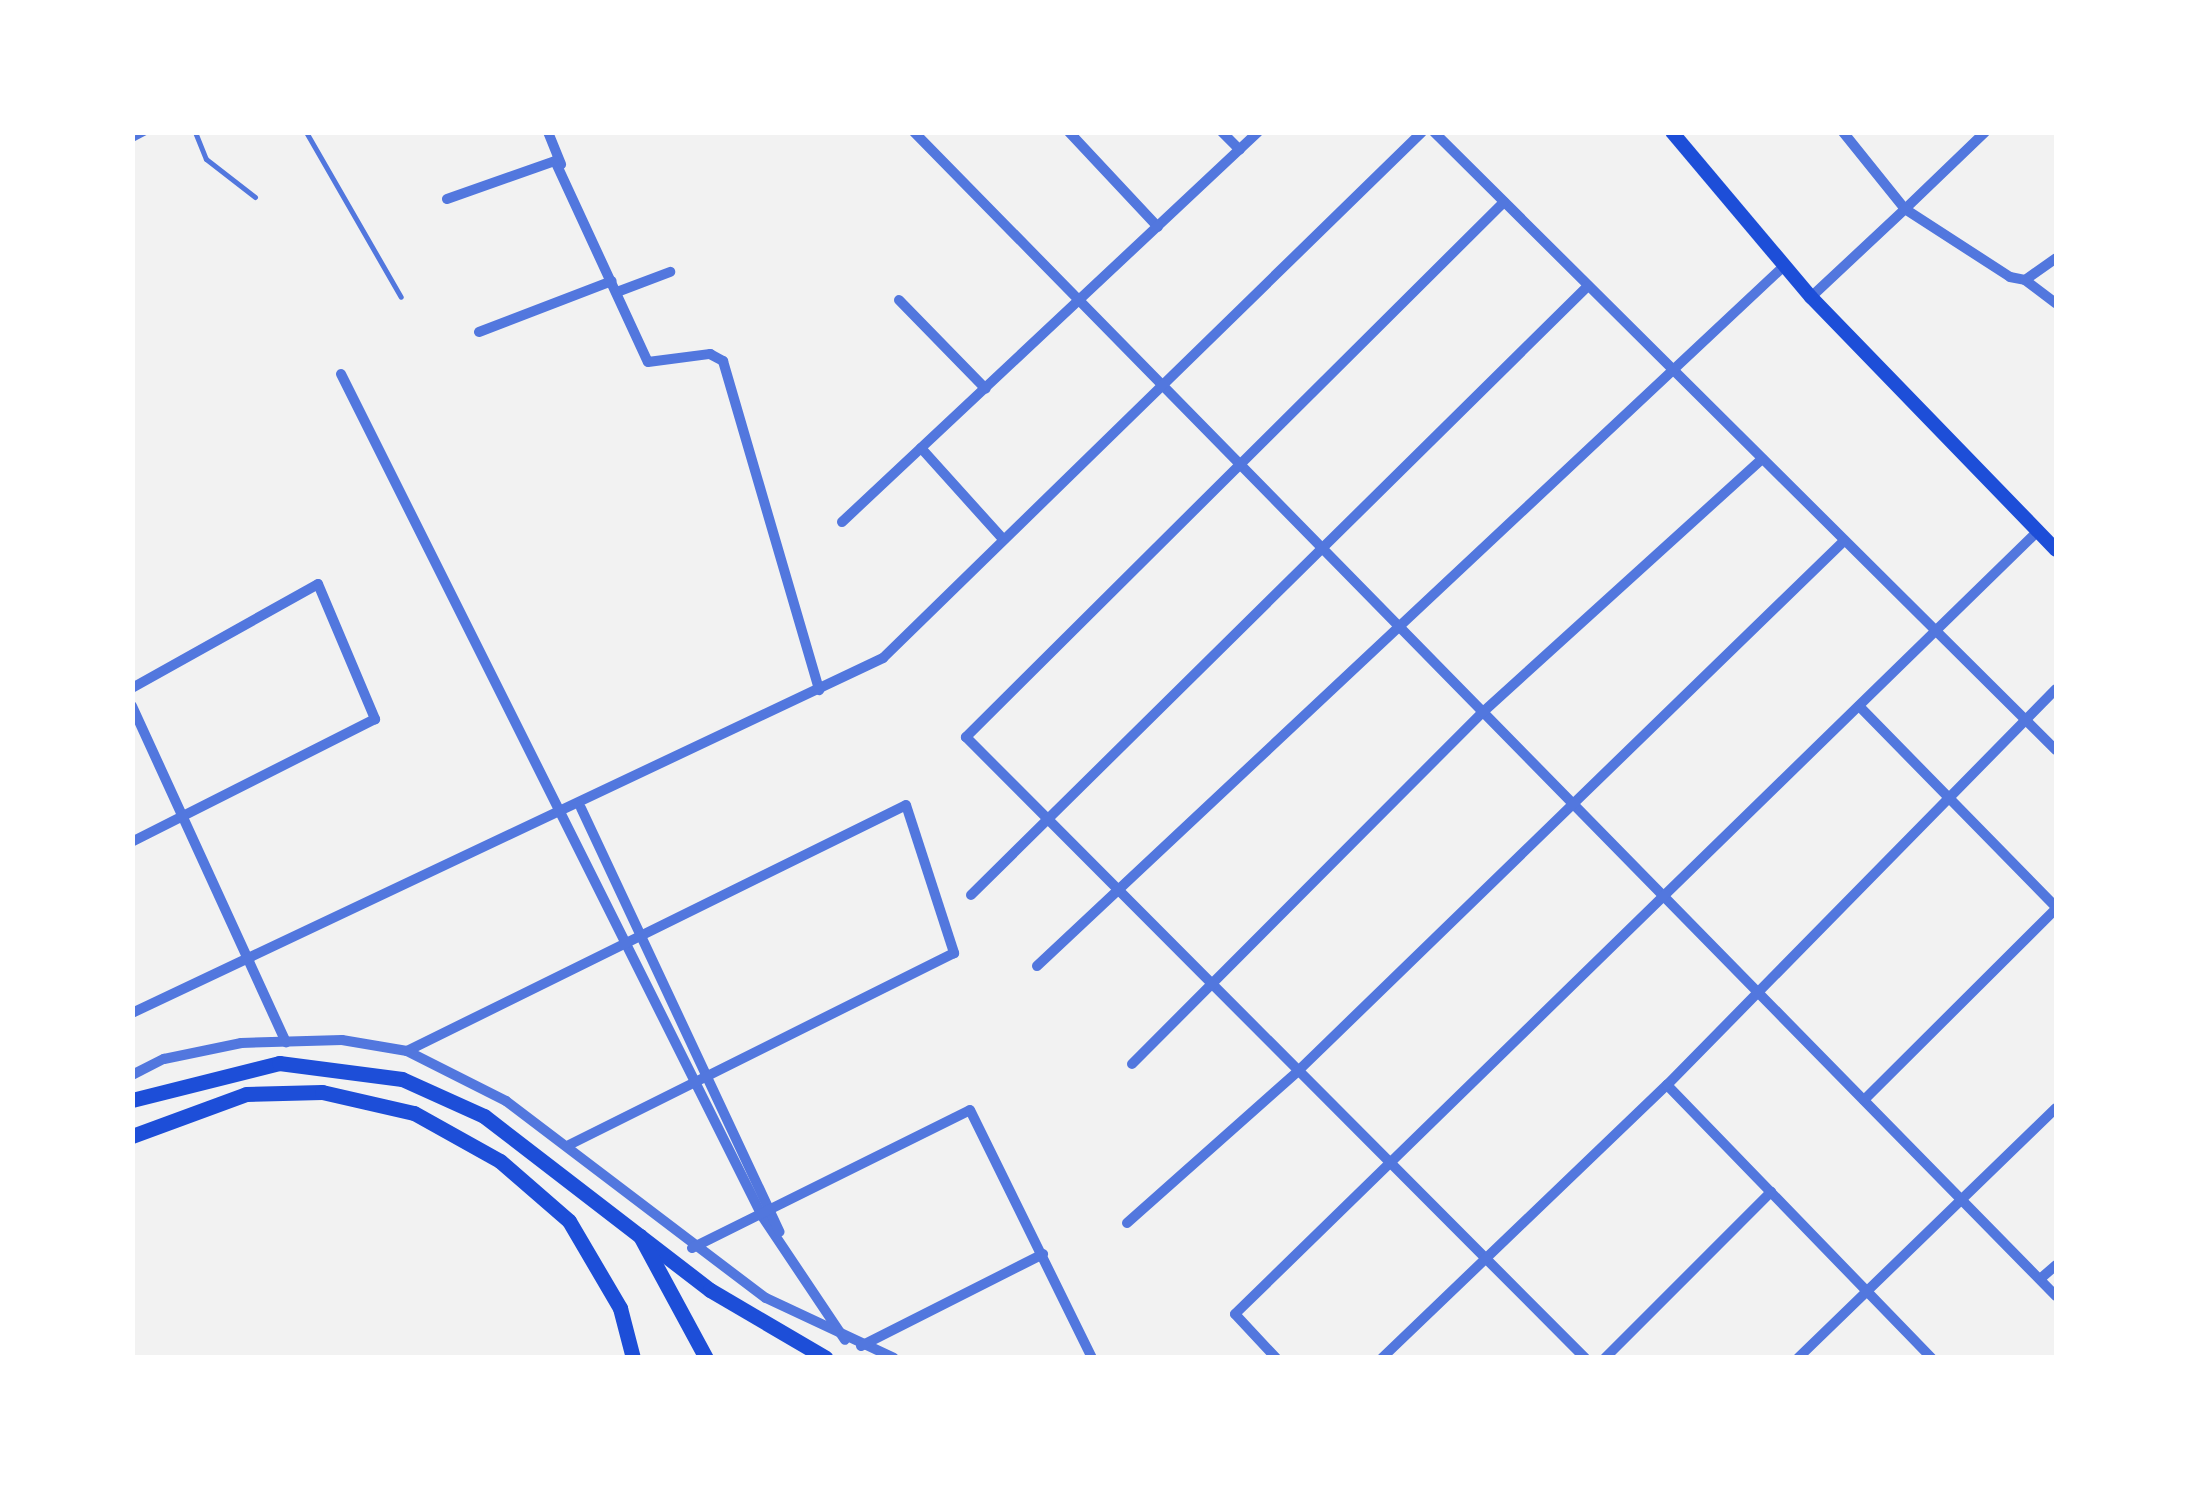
<!DOCTYPE html>
<style>
body{margin:0}
#map{position:relative;width:2189px;height:1490px;overflow:hidden;background:#f2f2f2;font-family:"Libre Baskerville",serif}
div>[style]{position:absolute}
[style*='--x']{left:calc(var(--x)*1px);top:calc(var(--y)*1px);width:calc(var(--w)*1px);rotate:calc(var(--a)*1deg)}
.service>*{height:5px;margin:-2.5px;padding:0 2.5px;transform-origin:2.5px;border-radius:2.5px;background:#5277de}
.minor>*{height:10px;margin:-5px;padding:0 5px;transform-origin:5px;border-radius:5px;background:#5277de}
.secondary>*{height:14px;margin:-7px;padding:0 7px;transform-origin:7px;border-radius:7px;background:#1d4ed8}
.primary>*{height:15px;margin:-7.5px;padding:0 7.5px;transform-origin:7.5px;border-radius:7.5px;background:#1d4ed8}
.trunk>*{height:15px;margin:-7.5px;padding:0 7.5px;transform-origin:7.5px;border-radius:7.5px;background:#1d4ed8}
span{translate:-50% -50%;white-space:nowrap;text-align:center;line-height:1.15;-webkit-text-stroke:10px #fff;paint-order:stroke}
.frame{position:absolute;inset:0;border:135px solid #fff;pointer-events:none}
</style>
<div id="map">
<div class="service">
<i style="--x:195;--y:132;--w:29;--a:68"></i>
<i style="--x:206;--y:159;--w:62;--a:37.8"></i>
<i style="--x:306;--y:132;--w:190;--a:60.1"></i>
<i style="--x:132;--y:139;--w:15;--a:-28"></i>
</div>
<div class="minor">
<i style="--x:548;--y:132;--w:35;--a:68"></i>
<i style="--x:914;--y:132;--w:1631;--a:45.55"></i>
<i style="--x:1069;--y:132;--w:130;--a:46.9"></i>
<i style="--x:1222;--y:132;--w:25;--a:45"></i>
<i style="--x:1434;--y:132;--w:877;--a:44.82"></i>
<i style="--x:1843;--y:132;--w:99;--a:51.2"></i>
<i style="--x:1905;--y:209;--w:111;--a:-43.9"></i>
<i style="--x:447;--y:199;--w:114;--a:-19.4"></i>
<i style="--x:555;--y:161;--w:221;--a:65.2"></i>
<i style="--x:648;--y:362;--w:63;--a:-7.4"></i>
<i style="--x:710;--y:354;--w:15;--a:28"></i>
<i style="--x:723;--y:361;--w:343;--a:73.7"></i>
<i style="--x:1504;--y:202;--w:759;--a:135.16"></i>
<i style="--x:966;--y:737;--w:877;--a:45.09"></i>
<i style="--x:2025;--y:280;--w:39;--a:37"></i>
<i style="--x:617;--y:292;--w:57;--a:-20.7"></i>
<i style="--x:1811;--y:297;--w:129;--a:-43.1"></i>
<i style="--x:1905;--y:209;--w:125;--a:32.9"></i>
<i style="--x:2010;--y:277;--w:15;--a:11"></i>
<i style="--x:2025;--y:280;--w:38;--a:-35"></i>
<i style="--x:899;--y:300;--w:124;--a:45.7"></i>
<i style="--x:479;--y:332;--w:142;--a:-21"></i>
<i style="--x:341;--y:374;--w:941;--a:63.43"></i>
<i style="--x:762;--y:1216;--w:149;--a:56.2"></i>
<i style="--x:921;--y:448;--w:122;--a:48"></i>
<i style="--x:842;--y:522;--w:570;--a:-43.15"></i>
<i style="--x:132;--y:688;--w:213;--a:-29.2"></i>
<i style="--x:318;--y:584;--w:147;--a:67.1"></i>
<i style="--x:375;--y:719;--w:272;--a:153.2"></i>
<i style="--x:132;--y:706;--w:370;--a:65.4"></i>
<i style="--x:1859;--y:706;--w:281;--a:45.6"></i>
<i style="--x:581;--y:808;--w:468;--a:64.9"></i>
<i style="--x:971;--y:895;--w:867;--a:-44.63"></i>
<i style="--x:1037;--y:966;--w:1024;--a:-43.14"></i>
<i style="--x:132;--y:1013;--w:831;--a:-25.3"></i>
<i style="--x:883;--y:658;--w:753;--a:-44.3"></i>
<i style="--x:407;--y:1051;--w:556;--a:-26.24"></i>
<i style="--x:906;--y:805;--w:156;--a:72"></i>
<i style="--x:954;--y:953;--w:430;--a:153.5"></i>
<i style="--x:1132;--y:1064;--w:497;--a:-45.1"></i>
<i style="--x:1483;--y:712;--w:377;--a:-42.2"></i>
<i style="--x:132;--y:1075;--w:36;--a:-27"></i>
<i style="--x:164;--y:1059;--w:79;--a:-11.7"></i>
<i style="--x:241;--y:1043;--w:101;--a:-1.7"></i>
<i style="--x:342;--y:1040;--w:66;--a:9.6"></i>
<i style="--x:407;--y:1051;--w:111;--a:26.8"></i>
<i style="--x:506;--y:1101;--w:326;--a:37.2"></i>
<i style="--x:766;--y:1298;--w:141;--a:25.1"></i>
<i style="--x:1667;--y:1085;--w:380;--a:45.9"></i>
<i style="--x:1864;--y:1100;--w:271;--a:-44.9"></i>
<i style="--x:1127;--y:1223;--w:229;--a:-41.6"></i>
<i style="--x:1298;--y:1071;--w:761;--a:-44.15"></i>
<i style="--x:692;--y:1248;--w:310;--a:-26.4"></i>
<i style="--x:970;--y:1110;--w:276;--a:63.8"></i>
<i style="--x:2040;--y:1279;--w:21;--a:-41"></i>
<i style="--x:861;--y:1346;--w:204;--a:-26.8"></i>
<i style="--x:1276;--y:1358;--w:60;--a:-133"></i>
<i style="--x:1235;--y:1314;--w:1120;--a:-44.28"></i>
<i style="--x:1382;--y:1358;--w:395;--a:-43.8"></i>
<i style="--x:1667;--y:1085;--w:555;--a:-45.51"></i>
<i style="--x:1605;--y:1358;--w:235;--a:-45"></i>
<i style="--x:1798;--y:1358;--w:359;--a:-44.1"></i>
</div>
<div class="secondary">
<i style="--x:1672;--y:132;--w:216;--a:49.9"></i>
<i style="--x:1811;--y:297;--w:352;--a:45.9"></i>
</div>
<div class="primary">
<i style="--x:132;--y:1100;--w:152;--a:-14.1"></i>
<i style="--x:279;--y:1063;--w:124;--a:7.4"></i>
<i style="--x:402;--y:1079;--w:90;--a:24.3"></i>
<i style="--x:484;--y:1116;--w:285;--a:37.6"></i>
<i style="--x:710;--y:1290;--w:134;--a:30.4"></i>
<i style="--x:132;--y:1136;--w:121;--a:-20.2"></i>
<i style="--x:246;--y:1094;--w:76;--a:-1.5"></i>
<i style="--x:322;--y:1092;--w:94;--a:12.9"></i>
<i style="--x:414;--y:1113;--w:98;--a:29.2"></i>
<i style="--x:500;--y:1161;--w:91;--a:41"></i>
<i style="--x:569;--y:1221;--w:101;--a:59.6"></i>
<i style="--x:620;--y:1308;--w:52;--a:75.4"></i>
</div>
<div class="trunk">
<i style="--x:640;--y:1236;--w:139;--a:61.6"></i>
</div>
<div class="frame"></div>
</div>
